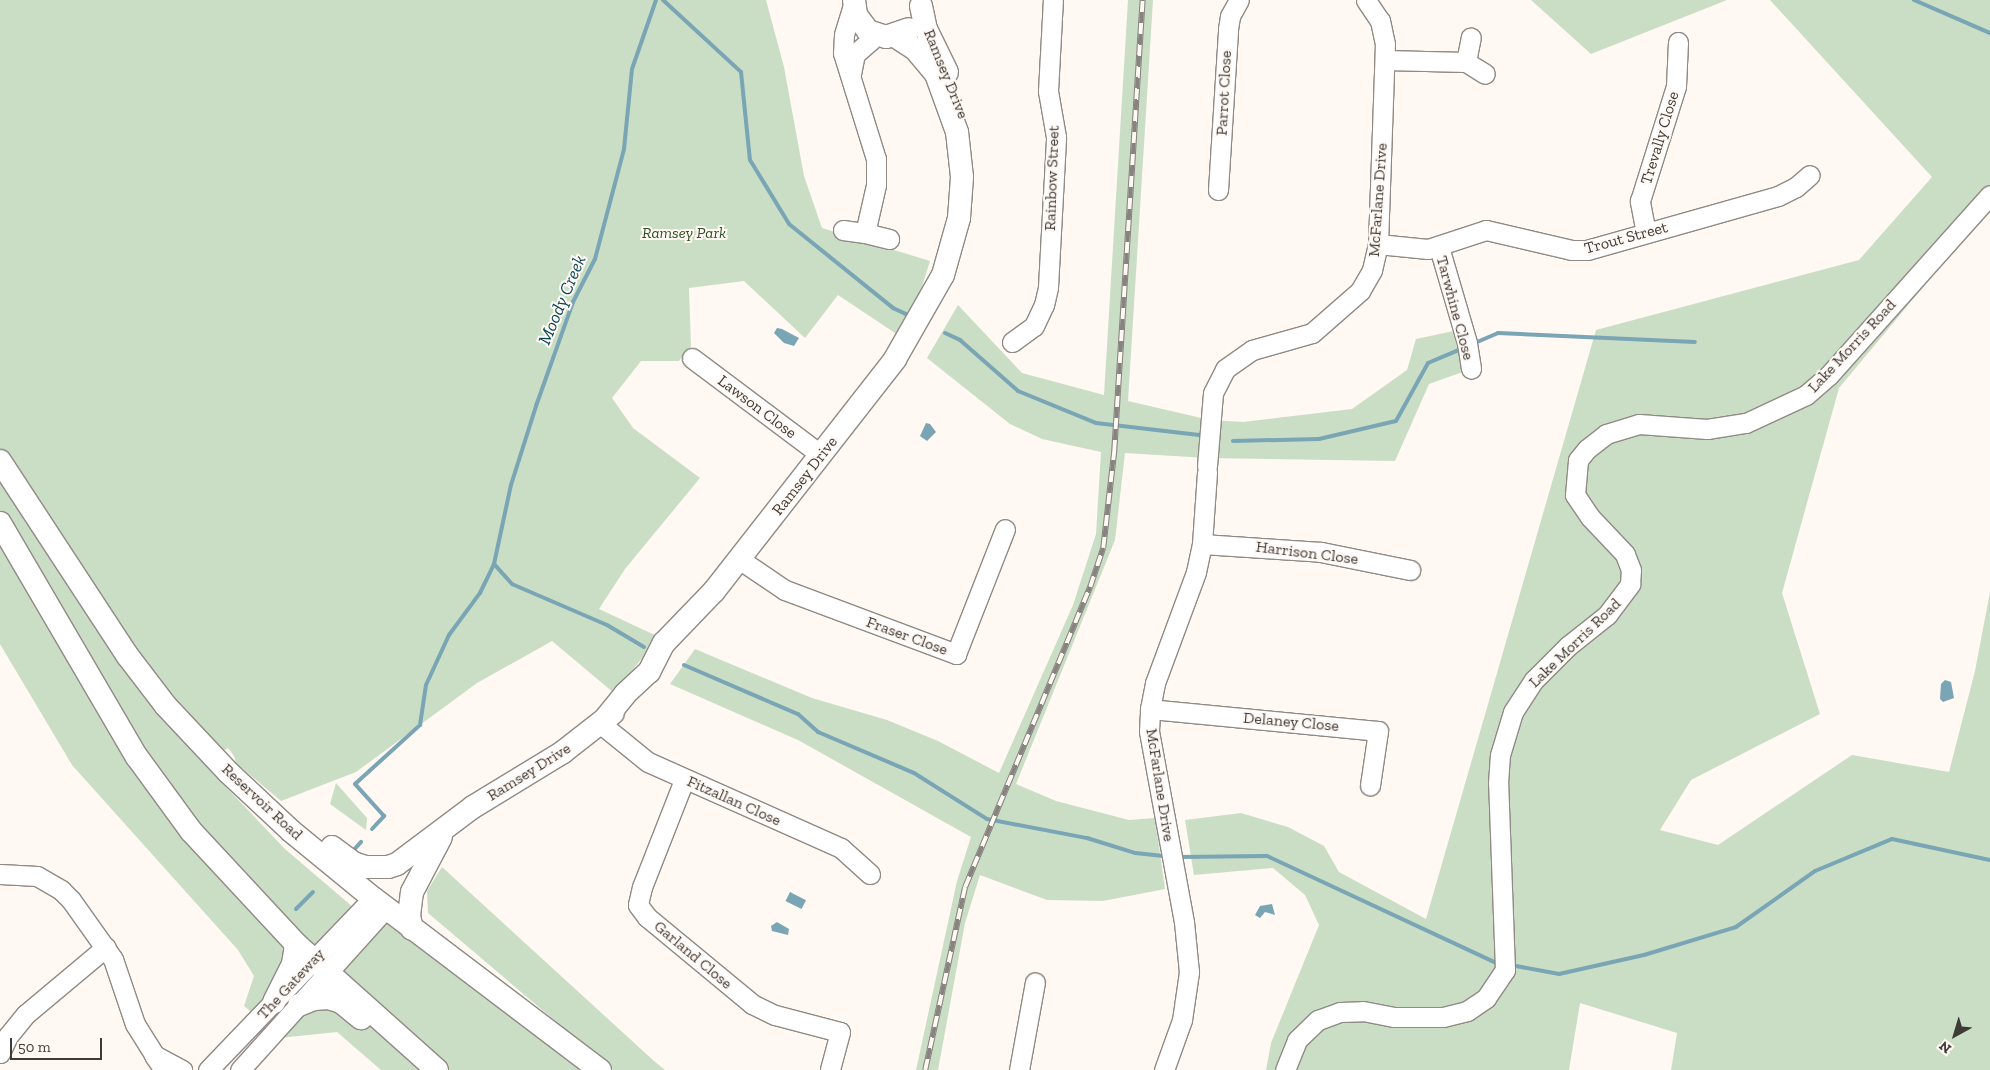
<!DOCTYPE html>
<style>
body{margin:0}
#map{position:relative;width:1990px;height:1070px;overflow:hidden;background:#fff8f3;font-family:"Zilla Slab",serif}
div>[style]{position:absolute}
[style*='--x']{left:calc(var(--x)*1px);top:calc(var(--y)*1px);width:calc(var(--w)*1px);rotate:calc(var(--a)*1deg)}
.green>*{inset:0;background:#cadec6}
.water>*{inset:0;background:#79a5b4;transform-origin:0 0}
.stream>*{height:4px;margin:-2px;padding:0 2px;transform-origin:2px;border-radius:2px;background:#79a5b4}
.roads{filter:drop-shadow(1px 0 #908a85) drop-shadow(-1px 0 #908a85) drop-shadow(0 1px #908a85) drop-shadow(0 -1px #908a85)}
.minor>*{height:19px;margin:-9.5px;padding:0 9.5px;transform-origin:9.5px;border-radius:9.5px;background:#fff}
.major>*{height:22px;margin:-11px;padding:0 11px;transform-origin:11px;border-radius:11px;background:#fff}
.rail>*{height:5.5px;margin-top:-2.75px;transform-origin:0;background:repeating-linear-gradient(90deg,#fff8f3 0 11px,#888380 0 22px);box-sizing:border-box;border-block:1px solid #888380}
span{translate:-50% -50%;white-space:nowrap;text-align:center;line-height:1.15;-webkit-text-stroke:4px #fff8f3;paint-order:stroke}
.street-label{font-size:16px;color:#3e3b39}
.park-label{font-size:16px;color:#2c5125;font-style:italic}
.water-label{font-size:18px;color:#064758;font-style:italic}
.north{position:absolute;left:1930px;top:1010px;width:50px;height:50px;-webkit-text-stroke:4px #fff8f3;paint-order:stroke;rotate:219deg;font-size:14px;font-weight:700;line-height:20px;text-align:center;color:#3e3b39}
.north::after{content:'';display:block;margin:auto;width:18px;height:22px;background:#3e3b39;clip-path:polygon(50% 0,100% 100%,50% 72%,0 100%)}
.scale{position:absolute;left:10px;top:1038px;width:92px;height:22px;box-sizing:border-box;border:2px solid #3e3b39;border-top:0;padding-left:6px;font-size:15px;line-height:18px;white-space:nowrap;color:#3e3b39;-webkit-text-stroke:4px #fff8f3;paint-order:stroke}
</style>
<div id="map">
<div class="green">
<i style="clip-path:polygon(0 0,766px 0,784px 67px,804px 176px,822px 228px,930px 261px,919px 296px,898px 335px,838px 295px,805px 338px,744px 281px,689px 288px,691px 346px,679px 361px,641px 361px,612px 398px,633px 428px,700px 478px,625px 569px,599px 609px,659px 637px,614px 693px,552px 641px,477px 683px,356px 772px,281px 801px,236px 763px,234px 756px,228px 748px,204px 764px,285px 849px,354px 908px,256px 1016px,244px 1006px,254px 976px,238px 950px,72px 765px,0 644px)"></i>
<i style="clip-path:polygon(1128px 0,1153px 0,1128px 401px,1210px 420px,1243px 422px,1352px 409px,1407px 370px,1416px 339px,1463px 329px,1471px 369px,1429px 384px,1395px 461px,1207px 458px,1125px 453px,1115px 540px,1016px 784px,1056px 801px,1129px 820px,1155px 818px,1165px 889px,1103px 901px,1047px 900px,980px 875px,965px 923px,938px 1070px,916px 1070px,957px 881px,971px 837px,798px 740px,670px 684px,695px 649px,812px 698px,887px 720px,938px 741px,999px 773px,1073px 605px,1096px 534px,1101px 452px,1042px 439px,1010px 424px,927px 358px,958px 305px,1022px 373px,1104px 395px)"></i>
<i style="clip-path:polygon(1531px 0,1727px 0,1591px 54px)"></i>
<i style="clip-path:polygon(1770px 0,1990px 0,1990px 207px,1839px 388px,1782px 593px,1820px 714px,1691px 780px,1660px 830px,1718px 845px,1852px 755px,1949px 772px,1975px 671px,1990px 592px,1990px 1070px,1671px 1070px,1677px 1033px,1580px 1003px,1569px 1070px,1266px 1070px,1271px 1043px,1319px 925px,1305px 895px,1273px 868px,1194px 875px,1185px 820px,1241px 813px,1288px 827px,1324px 846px,1339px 872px,1426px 919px,1596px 330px,1859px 260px,1932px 177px)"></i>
<i style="clip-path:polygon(336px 783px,367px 818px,366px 830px,330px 804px)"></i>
<i style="clip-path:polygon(442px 867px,654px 1061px,665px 1070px,613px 1070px,428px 913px,427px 891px)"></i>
<i style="clip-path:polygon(383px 920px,582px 1070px,381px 1070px,337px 1032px,279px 1038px)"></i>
</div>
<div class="water">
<i style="clip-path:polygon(777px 328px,782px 329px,799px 338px,794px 346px,784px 343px,774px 333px)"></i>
<i style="clip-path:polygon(926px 423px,930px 424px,936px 432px,927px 441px,920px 436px)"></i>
<i style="clip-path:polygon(1945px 680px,1951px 682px,1954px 698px,1943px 702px,1940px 699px,1941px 684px)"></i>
<i style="left:790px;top:892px;width:18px;height:10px;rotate:27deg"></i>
<i style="clip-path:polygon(1272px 904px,1275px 915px,1265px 912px,1260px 918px,1255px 915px,1260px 906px)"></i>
<i style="clip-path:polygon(777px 922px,789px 929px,788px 935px,772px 931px,771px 926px)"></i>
</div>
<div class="stream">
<i style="--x:663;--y:0;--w:106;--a:42.7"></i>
<i style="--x:741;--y:72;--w:88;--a:84.2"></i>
<i style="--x:750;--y:160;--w:75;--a:58.6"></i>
<i style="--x:789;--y:224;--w:134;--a:38.9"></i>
<i style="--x:893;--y:308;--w:21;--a:25"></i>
<i style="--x:1914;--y:0;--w:83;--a:23.5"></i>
<i style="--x:945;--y:333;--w:17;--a:25"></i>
<i style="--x:960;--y:340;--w:77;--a:41.3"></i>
<i style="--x:1018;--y:391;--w:84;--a:22.3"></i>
<i style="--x:1096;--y:423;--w:104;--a:6.6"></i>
<i style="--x:1477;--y:342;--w:23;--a:-23"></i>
<i style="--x:1498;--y:333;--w:197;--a:2.6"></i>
<i style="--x:1233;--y:441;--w:86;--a:-1.3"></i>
<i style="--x:1319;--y:439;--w:79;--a:-13.2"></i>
<i style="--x:1396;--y:421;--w:66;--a:-61.1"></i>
<i style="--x:1428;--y:363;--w:33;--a:-23"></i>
<i style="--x:644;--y:647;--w:43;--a:-149.3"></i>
<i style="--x:607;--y:625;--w:103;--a:-156.7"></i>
<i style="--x:512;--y:584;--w:27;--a:-132"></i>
<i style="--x:494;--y:564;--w:81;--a:-77.9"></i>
<i style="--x:511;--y:485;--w:83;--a:-72.4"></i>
<i style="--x:536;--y:406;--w:110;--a:-70.4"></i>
<i style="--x:573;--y:302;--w:48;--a:-62.9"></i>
<i style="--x:595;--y:259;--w:114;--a:-75.2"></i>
<i style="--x:624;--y:149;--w:80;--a:-84.3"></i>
<i style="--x:632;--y:69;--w:73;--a:-70.8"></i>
<i style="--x:684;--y:665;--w:124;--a:23.3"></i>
<i style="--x:798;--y:714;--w:27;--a:42"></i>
<i style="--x:818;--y:732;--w:104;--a:23.1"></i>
<i style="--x:914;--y:773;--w:86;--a:32.2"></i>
<i style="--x:987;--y:819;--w:102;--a:10.8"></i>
<i style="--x:1087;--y:838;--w:50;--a:17.4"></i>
<i style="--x:1135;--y:853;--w:31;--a:6"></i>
<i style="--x:372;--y:829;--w:18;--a:-47"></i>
<i style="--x:384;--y:816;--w:43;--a:-132.2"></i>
<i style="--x:355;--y:784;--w:88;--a:-42.2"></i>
<i style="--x:420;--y:725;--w:40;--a:-81.5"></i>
<i style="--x:426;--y:685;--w:55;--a:-65.3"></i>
<i style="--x:449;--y:635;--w:52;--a:-53.6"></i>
<i style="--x:480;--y:593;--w:32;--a:-64"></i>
<i style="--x:351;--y:853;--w:15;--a:-48"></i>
<i style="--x:1178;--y:857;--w:89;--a:-0.6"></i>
<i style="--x:1267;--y:856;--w:251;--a:25"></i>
<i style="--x:296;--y:909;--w:24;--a:-45"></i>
<i style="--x:1516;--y:966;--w:44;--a:10.5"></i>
<i style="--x:1559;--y:974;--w:87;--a:-12.6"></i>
<i style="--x:1644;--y:955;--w:96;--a:-16.9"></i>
<i style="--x:1736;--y:927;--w:97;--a:-35.3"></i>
<i style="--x:1815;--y:871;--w:83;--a:-22.6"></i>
<i style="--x:1892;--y:839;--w:100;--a:12.1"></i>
</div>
<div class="roads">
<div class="minor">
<i style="--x:853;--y:5;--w:31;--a:107"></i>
<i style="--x:844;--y:35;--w:18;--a:93"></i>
<i style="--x:843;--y:53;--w:111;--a:72.7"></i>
<i style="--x:876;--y:159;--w:26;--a:90"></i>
<i style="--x:876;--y:185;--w:49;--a:102.9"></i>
<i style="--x:865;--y:233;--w:25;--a:14"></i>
<i style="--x:1385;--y:60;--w:81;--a:1.4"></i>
<i style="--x:1466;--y:62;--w:22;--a:32"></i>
<i style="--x:1466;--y:62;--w:25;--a:-79"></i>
<i style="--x:851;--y:74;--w:20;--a:-79"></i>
<i style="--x:855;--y:54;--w:29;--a:-41"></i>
<i style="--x:1218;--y:190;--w:161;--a:-86.4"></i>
<i style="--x:1228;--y:29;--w:13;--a:-81"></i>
<i style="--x:1230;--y:16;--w:18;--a:-61"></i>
<i style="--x:843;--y:230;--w:22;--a:8"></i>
<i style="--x:1646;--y:233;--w:33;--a:-101"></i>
<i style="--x:1640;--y:201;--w:121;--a:-72.6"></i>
<i style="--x:1676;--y:86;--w:44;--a:-87.4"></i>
<i style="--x:1378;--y:244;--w:50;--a:5.7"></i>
<i style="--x:1428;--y:249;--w:61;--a:-18.1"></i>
<i style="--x:1486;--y:230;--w:87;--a:13.2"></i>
<i style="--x:1571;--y:250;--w:16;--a:0"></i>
<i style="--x:1587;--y:250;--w:198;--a:-15.8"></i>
<i style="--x:1778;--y:196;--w:20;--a:-27"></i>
<i style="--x:1796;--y:187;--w:18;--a:-41"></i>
<i style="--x:1439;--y:247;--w:100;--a:73.7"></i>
<i style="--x:1467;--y:343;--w:26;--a:81"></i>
<i style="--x:1012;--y:342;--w:27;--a:-36"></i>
<i style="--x:1034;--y:326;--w:23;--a:-65"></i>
<i style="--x:1044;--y:305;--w:18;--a:-77"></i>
<i style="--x:1048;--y:287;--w:150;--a:-86.9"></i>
<i style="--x:1056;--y:137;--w:47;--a:-99.9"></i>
<i style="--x:1048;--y:91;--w:91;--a:-86.9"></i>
<i style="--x:692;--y:358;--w:161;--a:36.9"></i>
<i style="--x:1207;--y:466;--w:73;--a:-85.3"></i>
<i style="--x:1213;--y:393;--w:27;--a:-63"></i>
<i style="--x:1225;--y:369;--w:33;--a:-35"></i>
<i style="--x:1252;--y:350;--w:62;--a:-15.8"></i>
<i style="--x:1312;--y:333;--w:64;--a:-41.2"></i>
<i style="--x:1360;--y:291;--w:24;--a:-60"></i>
<i style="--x:1372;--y:270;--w:27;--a:-77"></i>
<i style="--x:1378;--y:244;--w:200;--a:-88"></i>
<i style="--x:1385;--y:44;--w:24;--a:-102"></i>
<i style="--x:1380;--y:21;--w:25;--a:-124"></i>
<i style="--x:1202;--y:544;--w:119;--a:3.8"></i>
<i style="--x:1321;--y:552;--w:91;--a:11.4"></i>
<i style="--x:739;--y:559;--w:55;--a:34"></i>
<i style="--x:785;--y:590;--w:183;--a:20.5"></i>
<i style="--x:956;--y:654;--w:134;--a:-68.6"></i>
<i style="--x:1150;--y:709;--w:229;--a:5.5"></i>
<i style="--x:1378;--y:731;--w:55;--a:98.4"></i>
<i style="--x:601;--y:724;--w:60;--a:39"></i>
<i style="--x:648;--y:762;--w:211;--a:24"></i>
<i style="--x:841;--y:848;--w:39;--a:42"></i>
<i style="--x:684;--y:780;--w:115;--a:111.4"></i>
<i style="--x:642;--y:887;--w:18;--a:103"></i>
<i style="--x:638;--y:905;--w:15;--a:53"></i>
<i style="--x:647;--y:917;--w:136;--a:39.6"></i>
<i style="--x:752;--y:1004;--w:25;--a:26"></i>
<i style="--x:775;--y:1015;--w:67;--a:14.7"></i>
<i style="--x:840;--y:1032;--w:39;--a:105"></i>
<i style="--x:0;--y:874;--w:37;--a:3"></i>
<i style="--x:37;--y:876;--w:28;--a:30"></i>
<i style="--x:61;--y:890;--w:14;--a:45"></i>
<i style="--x:71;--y:900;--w:72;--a:54.6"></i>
<i style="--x:113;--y:959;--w:69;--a:71.3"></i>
<i style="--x:135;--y:1024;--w:36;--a:58"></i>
<i style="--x:0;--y:1053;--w:19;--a:-65"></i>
<i style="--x:8;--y:1036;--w:28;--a:-51"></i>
<i style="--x:26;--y:1014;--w:104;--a:-39.9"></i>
<i style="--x:164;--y:1070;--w:18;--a:-124"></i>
<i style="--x:154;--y:1055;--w:32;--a:28"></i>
<i style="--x:208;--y:1070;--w:238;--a:-46.2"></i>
<i style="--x:240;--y:1070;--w:218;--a:-48"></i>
<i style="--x:1019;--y:1070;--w:89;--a:-79.7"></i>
<i style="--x:1164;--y:1070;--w:53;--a:-70.2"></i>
<i style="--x:1182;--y:1020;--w:49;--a:-81.7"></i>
<i style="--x:1189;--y:972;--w:50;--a:-95.7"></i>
<i style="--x:1184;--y:922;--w:194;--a:-100.4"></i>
<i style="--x:1149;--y:731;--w:22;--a:-87"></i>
<i style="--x:1150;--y:709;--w:26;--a:-79"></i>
<i style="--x:1155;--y:683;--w:118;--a:-69.7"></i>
<i style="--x:1196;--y:572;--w:29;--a:-78"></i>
<i style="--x:1202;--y:544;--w:72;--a:-86"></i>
<i style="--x:1285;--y:1070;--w:32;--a:-68"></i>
<i style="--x:1297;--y:1040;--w:29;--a:-44"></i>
<i style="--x:1318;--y:1020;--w:23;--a:-20"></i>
<i style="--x:1340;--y:1012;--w:23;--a:-2"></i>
<i style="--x:1363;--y:1011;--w:32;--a:11"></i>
<i style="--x:1394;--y:1017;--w:49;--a:0"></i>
<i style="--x:1443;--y:1017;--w:25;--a:-14"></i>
<i style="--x:1467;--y:1011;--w:23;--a:-34"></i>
<i style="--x:1486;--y:998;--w:34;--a:-56"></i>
<i style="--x:1505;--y:970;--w:187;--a:-92.1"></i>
<i style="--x:1498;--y:783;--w:28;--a:-86"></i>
<i style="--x:1500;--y:755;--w:45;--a:-73.2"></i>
<i style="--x:1513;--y:712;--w:38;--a:-57"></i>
<i style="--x:1534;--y:680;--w:48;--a:-45"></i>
<i style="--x:1568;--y:646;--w:50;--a:-38.5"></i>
<i style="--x:1607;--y:615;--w:39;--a:-53"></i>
<i style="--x:1630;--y:584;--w:14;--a:-86"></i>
<i style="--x:1631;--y:570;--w:17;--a:-111"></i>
<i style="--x:1625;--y:554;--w:51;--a:-133.4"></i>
<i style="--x:1590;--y:517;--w:27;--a:-124"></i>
<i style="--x:1575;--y:495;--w:35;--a:-85"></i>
<i style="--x:1578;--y:460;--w:14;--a:-51"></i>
<i style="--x:1587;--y:449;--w:24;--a:-38"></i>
<i style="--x:1606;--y:434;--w:34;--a:-17"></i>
<i style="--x:1639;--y:424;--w:68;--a:4.2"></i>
<i style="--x:1707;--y:429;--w:39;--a:-9"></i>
<i style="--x:1746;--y:423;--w:66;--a:-25"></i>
<i style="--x:1806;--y:395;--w:30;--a:-41"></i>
<i style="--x:1829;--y:375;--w:241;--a:-48.2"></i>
</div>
<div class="major">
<i style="--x:854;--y:0;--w:15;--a:82"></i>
<i style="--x:856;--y:15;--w:20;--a:53"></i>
<i style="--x:868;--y:31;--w:19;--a:18"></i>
<i style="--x:886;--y:37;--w:24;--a:-19"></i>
<i style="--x:921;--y:6;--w:24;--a:78"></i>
<i style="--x:926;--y:29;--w:48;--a:64"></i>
<i style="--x:0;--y:461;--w:232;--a:56.8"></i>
<i style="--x:127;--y:655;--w:64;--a:52.6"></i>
<i style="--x:166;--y:706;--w:91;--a:46.8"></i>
<i style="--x:228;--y:772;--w:86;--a:43.1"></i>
<i style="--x:291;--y:831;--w:106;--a:39.3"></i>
<i style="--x:373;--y:898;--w:285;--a:37.2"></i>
<i style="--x:0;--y:523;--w:271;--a:59.7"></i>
<i style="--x:137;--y:757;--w:92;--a:53.9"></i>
<i style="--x:191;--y:831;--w:154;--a:47.1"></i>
<i style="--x:296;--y:944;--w:189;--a:41.8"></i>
<i style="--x:601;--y:724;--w:38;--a:-51"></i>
<i style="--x:625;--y:694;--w:33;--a:-43"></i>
<i style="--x:649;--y:672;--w:33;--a:-63"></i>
<i style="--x:664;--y:643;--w:72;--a:-46.1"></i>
<i style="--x:714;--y:591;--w:294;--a:-52"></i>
<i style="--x:895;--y:359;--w:97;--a:-60.3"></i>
<i style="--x:943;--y:275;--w:59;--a:-74.3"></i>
<i style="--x:959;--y:218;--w:41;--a:-85.8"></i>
<i style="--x:962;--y:177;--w:45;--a:-96.3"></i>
<i style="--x:957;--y:132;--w:62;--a:-109.9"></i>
<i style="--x:936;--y:74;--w:33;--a:-130"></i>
<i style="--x:915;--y:49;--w:24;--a:-147"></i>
<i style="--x:332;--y:847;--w:26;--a:37"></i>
<i style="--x:353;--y:863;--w:13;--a:18"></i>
<i style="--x:365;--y:867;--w:23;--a:0"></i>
<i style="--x:388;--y:867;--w:9;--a:-18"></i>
<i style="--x:397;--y:864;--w:95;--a:-36.9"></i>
<i style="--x:473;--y:807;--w:105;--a:-31.4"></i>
<i style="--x:563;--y:752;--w:63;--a:-38"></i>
<i style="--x:412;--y:929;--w:13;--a:-103"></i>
<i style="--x:409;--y:916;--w:24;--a:-83"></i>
<i style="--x:412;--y:892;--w:62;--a:-62.2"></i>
<i style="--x:274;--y:1002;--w:42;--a:-63.4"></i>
<i style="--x:293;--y:964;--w:20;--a:-81"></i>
<i style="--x:299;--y:1005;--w:16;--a:-22"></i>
<i style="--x:314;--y:999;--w:14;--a:-4"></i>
<i style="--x:328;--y:998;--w:14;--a:17"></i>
<i style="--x:341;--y:1002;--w:26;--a:39"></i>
</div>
</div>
<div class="rail">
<i style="--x:925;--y:1070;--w:187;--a:-77.7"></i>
<i style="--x:965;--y:887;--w:325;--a:-67.4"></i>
<i style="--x:1090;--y:587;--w:41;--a:-71.6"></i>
<i style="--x:1103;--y:548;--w:98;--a:-83.5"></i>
<i style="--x:1114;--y:451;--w:452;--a:-86.4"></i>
</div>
<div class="street-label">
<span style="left:946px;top:74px;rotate:68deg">Ramsey Drive</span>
<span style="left:1224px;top:93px;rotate:-87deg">Parrot Close</span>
<span style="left:1660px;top:138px;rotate:-73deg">Trevally Close</span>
<span style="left:1052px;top:178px;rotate:-88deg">Rainbow Street</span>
<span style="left:1378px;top:200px;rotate:-86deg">McFarlane Drive</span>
<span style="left:1626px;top:238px;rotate:-15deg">Trout Street</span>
<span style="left:1455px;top:308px;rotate:75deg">Tarwhine Close</span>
<span style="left:1852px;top:346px;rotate:-47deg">Lake Morris Road</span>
<span style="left:757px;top:407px;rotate:37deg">Lawson Close</span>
<span style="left:805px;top:476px;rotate:-52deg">Ramsey Drive</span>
<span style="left:1307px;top:553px;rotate:7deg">Harrison Close</span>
<span style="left:907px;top:636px;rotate:20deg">Fraser Close</span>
<span style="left:1575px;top:643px;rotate:-44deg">Lake Morris Road</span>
<span style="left:1291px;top:722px;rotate:5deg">Delaney Close</span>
<span style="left:529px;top:772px;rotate:-32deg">Ramsey Drive</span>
<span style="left:1160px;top:785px;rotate:81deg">McFarlane Drive</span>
<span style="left:734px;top:801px;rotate:24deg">Fitzallan Close</span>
<span style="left:262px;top:802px;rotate:43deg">Reservoir Road</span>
<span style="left:693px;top:955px;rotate:40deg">Garland Close</span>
<span style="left:291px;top:984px;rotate:-47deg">The Gateway</span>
</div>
<div class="park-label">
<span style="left:684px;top:233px">Ramsey Park</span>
</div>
<div class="water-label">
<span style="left:562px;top:300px;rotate:-67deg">Moody Creek</span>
</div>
<div class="north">N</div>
<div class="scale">50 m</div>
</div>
